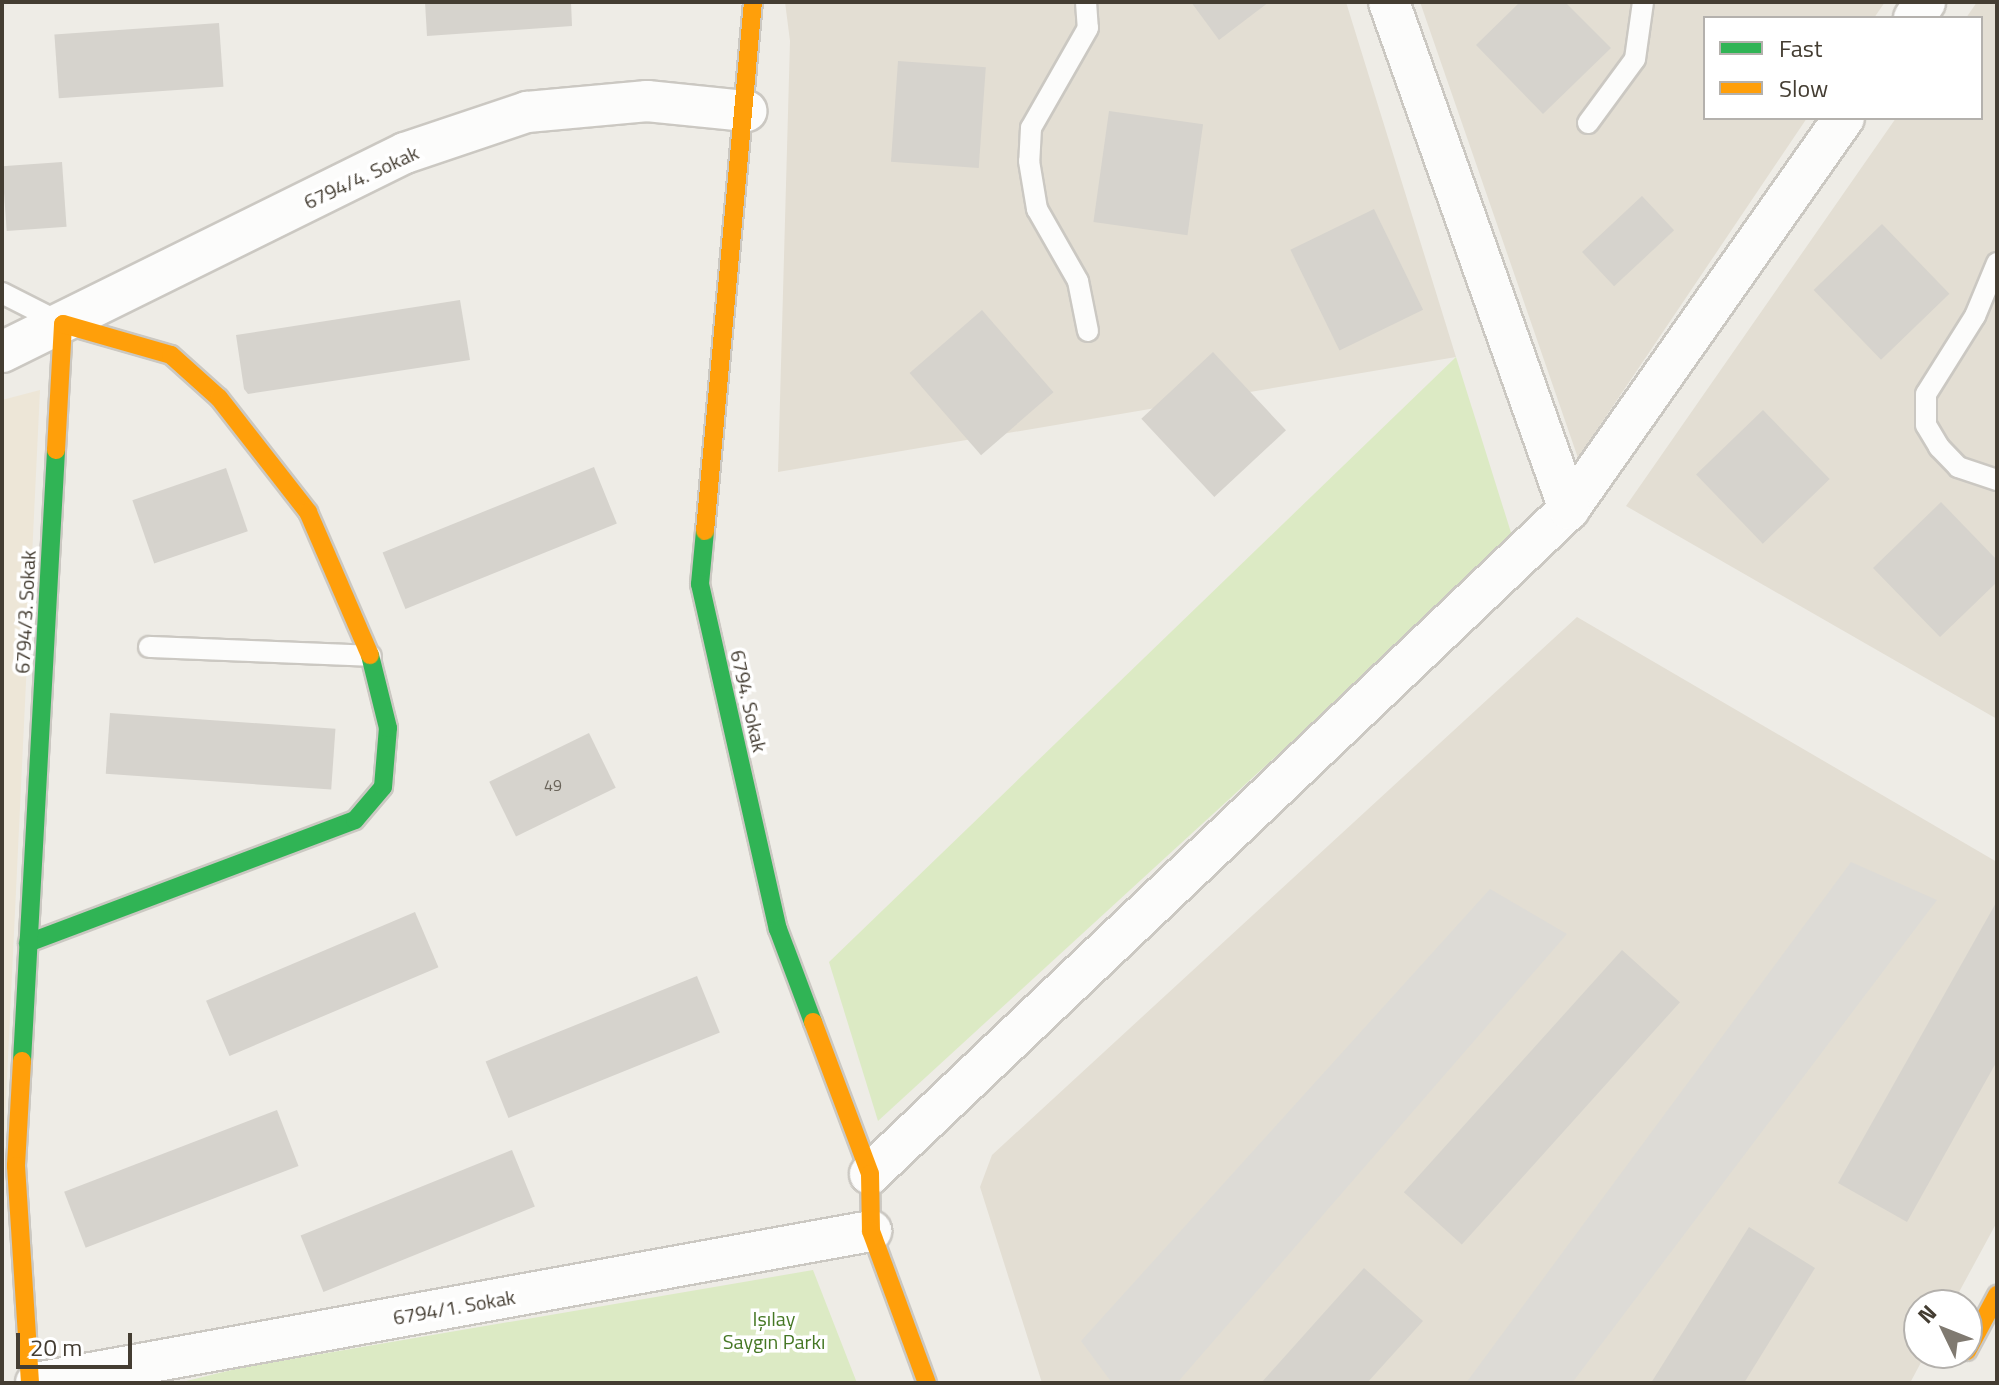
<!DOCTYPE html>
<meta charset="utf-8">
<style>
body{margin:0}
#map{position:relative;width:1999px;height:1385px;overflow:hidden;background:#eeece6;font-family:"Titillium Web",sans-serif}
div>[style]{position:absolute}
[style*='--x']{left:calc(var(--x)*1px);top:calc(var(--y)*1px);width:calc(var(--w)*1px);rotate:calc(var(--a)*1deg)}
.residential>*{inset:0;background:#e3ded3}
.education>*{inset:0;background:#ede6d7}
.green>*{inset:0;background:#dceac4}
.parking>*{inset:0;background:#dddbd6}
.building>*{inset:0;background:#d6d3cd;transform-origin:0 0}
.roads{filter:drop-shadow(2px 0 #cbc8c2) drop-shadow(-2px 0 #cbc8c2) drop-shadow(0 2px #cbc8c2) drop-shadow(0 -2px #cbc8c2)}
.lane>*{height:20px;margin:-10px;padding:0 10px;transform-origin:10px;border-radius:10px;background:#fcfcfb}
.street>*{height:40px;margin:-20px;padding:0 20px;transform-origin:20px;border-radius:20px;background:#fcfcfb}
.fast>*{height:18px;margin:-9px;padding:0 9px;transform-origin:9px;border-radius:9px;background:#30b455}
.slow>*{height:18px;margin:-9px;padding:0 9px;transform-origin:9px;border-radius:9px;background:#ff9f0a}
span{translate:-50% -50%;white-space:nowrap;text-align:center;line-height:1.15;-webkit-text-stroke:7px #fff;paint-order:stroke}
.number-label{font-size:16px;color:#6a645a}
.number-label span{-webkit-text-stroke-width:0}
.street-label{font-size:20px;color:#443d32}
.park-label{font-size:20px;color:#457724}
.frame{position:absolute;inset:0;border:4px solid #443d32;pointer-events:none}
.legend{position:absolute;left:1703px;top:16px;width:280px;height:104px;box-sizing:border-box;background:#fff;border:2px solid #b4b1ad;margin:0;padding:10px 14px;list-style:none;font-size:24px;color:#443d32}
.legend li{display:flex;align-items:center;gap:16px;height:40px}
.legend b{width:40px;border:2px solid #b4b1ad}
.north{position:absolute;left:1903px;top:1289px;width:80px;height:80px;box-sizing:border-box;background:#fff;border:2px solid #b4b1ad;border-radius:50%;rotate:313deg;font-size:22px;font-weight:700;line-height:32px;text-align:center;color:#443d32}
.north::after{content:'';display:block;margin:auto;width:28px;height:36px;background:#807a71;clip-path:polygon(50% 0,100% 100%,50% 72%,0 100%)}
.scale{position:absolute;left:16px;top:1333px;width:116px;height:36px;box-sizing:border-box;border:4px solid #443d32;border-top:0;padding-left:10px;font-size:24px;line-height:28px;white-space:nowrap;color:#443d32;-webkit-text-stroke:6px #fff;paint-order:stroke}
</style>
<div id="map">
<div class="residential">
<i style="clip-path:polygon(785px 2px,1346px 2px,1456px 357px,778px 472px,790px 41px)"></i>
<i style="clip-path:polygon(1420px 2px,1885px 2px,1874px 18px,1705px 18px,1705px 118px,1807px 118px,1578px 458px)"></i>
<i style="clip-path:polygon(1977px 2px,1997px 2px,1997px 719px,1626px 506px,1896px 118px,1981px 118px,1981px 18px,1966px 18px)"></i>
<i style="clip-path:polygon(1577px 617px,1997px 862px,1997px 1222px,1952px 1305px,1919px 1305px,1919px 1353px,1926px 1353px,1910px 1383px,1042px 1383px,980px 1187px,992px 1155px)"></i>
</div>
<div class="education">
<i style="clip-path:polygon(40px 390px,2px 1183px,2px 400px)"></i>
</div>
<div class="green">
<i style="clip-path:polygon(1456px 357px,1513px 539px,878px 1121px,829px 962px)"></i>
<i style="clip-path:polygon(813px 1270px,857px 1383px,178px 1383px,240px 1368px)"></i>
</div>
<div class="parking">
<i style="clip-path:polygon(1851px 862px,1937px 900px,1572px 1383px,1466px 1383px)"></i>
<i style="clip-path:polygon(1490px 889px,1567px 934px,1177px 1383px,1112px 1383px,1081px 1341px)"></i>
</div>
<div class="building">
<i style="clip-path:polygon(425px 2px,571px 2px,572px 26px,427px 36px)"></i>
<i style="clip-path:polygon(1191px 2px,1269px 2px,1219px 40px)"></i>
<i style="clip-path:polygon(1520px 2px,1565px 2px,1611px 48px,1543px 114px,1476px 45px)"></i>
<i style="left:219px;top:23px;width:64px;height:165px;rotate:86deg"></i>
<i style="left:898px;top:61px;width:88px;height:101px;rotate:4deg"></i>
<i style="left:1109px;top:111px;width:95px;height:112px;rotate:8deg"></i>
<i style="left:62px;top:162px;width:65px;height:60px;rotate:86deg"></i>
<i style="left:1642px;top:196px;width:47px;height:82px;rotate:47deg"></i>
<i style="left:1374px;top:209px;width:112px;height:93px;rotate:64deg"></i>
<i style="left:1882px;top:224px;width:97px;height:95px;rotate:46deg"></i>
<i style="clip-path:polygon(460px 300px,470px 360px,248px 394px,244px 389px,236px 335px)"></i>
<i style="left:982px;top:310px;width:109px;height:96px;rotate:49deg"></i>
<i style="left:1213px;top:352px;width:107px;height:98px;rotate:47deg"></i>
<i style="left:1763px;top:410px;width:96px;height:93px;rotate:46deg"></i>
<i style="left:594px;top:467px;width:61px;height:228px;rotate:68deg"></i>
<i style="left:226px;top:468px;width:67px;height:99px;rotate:71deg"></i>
<i style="clip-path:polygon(1941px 502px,1997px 560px,1997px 582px,1940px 637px,1873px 568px)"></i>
<i style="left:110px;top:713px;width:226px;height:61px;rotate:4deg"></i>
<i style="left:589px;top:733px;width:61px;height:111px;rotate:64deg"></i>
<i style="clip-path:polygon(1997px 901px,1997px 1061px,1907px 1222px,1838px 1183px)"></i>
<i style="left:415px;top:912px;width:60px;height:227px;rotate:67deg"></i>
<i style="left:1622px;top:950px;width:78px;height:326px;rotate:42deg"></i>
<i style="left:697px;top:976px;width:61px;height:228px;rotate:68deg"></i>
<i style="left:277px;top:1110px;width:60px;height:228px;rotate:69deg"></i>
<i style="left:512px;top:1150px;width:61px;height:228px;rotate:68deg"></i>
<i style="clip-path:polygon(1749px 1227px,1815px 1268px,1744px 1383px,1651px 1383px)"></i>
<i style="clip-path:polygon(1364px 1268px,1423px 1321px,1367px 1383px,1261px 1383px)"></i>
</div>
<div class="roads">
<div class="lane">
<i style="--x:1086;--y:2;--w:26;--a:86"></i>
<i style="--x:1088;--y:28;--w:115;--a:119.7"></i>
<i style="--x:1031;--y:128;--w:33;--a:93"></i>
<i style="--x:1029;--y:161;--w:49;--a:80.5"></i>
<i style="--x:1037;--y:209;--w:83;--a:60.3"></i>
<i style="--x:1078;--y:281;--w:51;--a:78.7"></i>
<i style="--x:1588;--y:123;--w:79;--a:-53.7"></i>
<i style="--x:1635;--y:59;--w:58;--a:-82"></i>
<i style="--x:1997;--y:263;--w:57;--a:112.5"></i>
<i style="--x:1975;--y:316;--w:92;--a:122.1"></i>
<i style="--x:1926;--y:394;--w:31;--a:90"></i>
<i style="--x:1926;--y:425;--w:26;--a:59"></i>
<i style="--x:1939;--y:447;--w:28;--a:46"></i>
<i style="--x:1958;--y:467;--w:41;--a:18.4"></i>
<i style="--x:2;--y:293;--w:68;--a:26.9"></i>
<i style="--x:149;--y:647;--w:222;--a:2.3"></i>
</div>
<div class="street">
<i style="--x:1914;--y:18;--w:19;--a:-55"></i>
<i style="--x:2;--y:352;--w:449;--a:-26.3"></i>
<i style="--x:405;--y:153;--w:129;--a:-18.6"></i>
<i style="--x:527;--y:112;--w:121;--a:-5.2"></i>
<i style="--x:647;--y:101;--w:100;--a:5.8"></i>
<i style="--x:1569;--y:509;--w:478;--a:-54.9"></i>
<i style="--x:870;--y:1174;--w:965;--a:-43.57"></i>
<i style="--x:1569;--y:509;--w:538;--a:-109.55"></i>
<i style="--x:36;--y:1383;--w:849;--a:-10.32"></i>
</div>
<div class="fast">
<i style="--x:705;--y:531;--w:53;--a:95.4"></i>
<i style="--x:700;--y:584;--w:354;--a:77.3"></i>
<i style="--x:778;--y:929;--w:99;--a:69.4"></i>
<i style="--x:28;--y:943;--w:349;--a:-20.6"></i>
<i style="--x:355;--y:820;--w:43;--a:-49.7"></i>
<i style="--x:383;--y:787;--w:59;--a:-85.2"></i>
<i style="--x:388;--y:728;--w:75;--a:-103.9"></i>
<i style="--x:22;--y:1061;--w:612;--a:-86.81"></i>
</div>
<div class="slow">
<i style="--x:56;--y:450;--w:126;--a:-86.8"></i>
<i style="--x:63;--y:324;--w:112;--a:16"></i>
<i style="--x:171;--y:355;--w:64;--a:41.9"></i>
<i style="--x:219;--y:398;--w:145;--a:52"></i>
<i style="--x:308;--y:512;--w:156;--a:66.6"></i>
<i style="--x:705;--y:531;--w:531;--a:-84.82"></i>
<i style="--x:813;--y:1022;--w:162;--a:69.4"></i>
<i style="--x:870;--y:1174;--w:57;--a:89"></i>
<i style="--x:871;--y:1231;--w:162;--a:69.8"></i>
<i style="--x:22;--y:1061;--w:105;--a:93.3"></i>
<i style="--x:16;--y:1166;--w:217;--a:86.3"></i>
<i style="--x:1967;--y:1351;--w:64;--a:-61.8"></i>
</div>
</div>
<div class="number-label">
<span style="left:553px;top:785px">49</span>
</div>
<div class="street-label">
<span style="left:361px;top:177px;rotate:-25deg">6794/4. Sokak</span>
<span style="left:25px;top:612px;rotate:-87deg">6794/3. Sokak</span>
<span style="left:749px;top:701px;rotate:77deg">6794. Sokak</span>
<span style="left:454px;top:1307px;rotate:-10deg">6794/1. Sokak</span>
</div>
<div class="park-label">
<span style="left:774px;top:1330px">Işılay<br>Saygın Parkı</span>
</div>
<div class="frame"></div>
<ul class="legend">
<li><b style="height:10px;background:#30b455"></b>Fast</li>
<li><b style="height:10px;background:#ff9f0a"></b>Slow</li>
</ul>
<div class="north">N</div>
<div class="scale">20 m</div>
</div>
